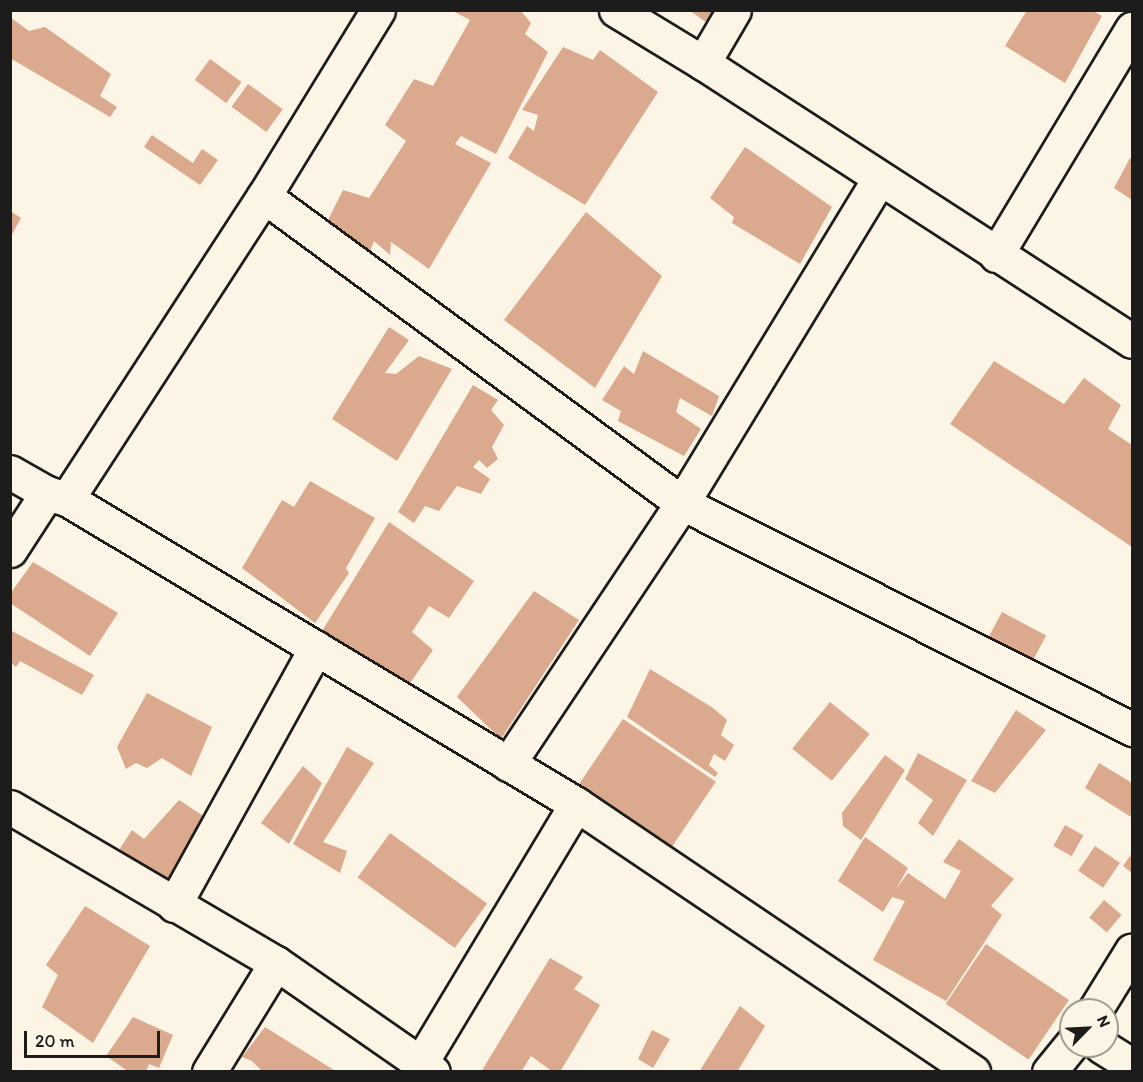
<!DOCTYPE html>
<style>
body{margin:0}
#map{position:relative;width:1143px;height:1082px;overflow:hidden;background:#fcf5e5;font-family:Itim,sans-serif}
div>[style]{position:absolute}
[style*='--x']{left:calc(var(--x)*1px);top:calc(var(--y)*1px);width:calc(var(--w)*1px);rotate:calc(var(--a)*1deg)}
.building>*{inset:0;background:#dba98d;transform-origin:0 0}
.roads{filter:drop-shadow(2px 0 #1c1c1c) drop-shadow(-2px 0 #1c1c1c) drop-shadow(0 2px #1c1c1c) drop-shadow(0 -2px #1c1c1c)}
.minor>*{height:33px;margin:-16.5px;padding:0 16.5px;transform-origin:16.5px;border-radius:16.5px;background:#fcf5e5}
span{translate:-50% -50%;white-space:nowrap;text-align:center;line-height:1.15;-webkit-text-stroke:6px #fcf5e5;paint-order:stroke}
.frame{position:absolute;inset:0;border:12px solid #1c1c1c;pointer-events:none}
.north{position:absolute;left:1059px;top:998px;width:60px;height:60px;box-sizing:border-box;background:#fcf5e5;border:2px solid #a29e95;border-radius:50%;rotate:66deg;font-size:16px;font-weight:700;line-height:24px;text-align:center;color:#1c1c1c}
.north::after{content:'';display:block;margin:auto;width:21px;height:27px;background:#1c1c1c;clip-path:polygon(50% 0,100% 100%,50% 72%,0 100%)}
.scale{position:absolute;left:24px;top:1031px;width:136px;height:27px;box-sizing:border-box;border:3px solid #1c1c1c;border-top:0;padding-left:8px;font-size:18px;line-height:21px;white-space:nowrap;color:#1c1c1c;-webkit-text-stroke:4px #fcf5e5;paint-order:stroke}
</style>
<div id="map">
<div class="building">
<i style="clip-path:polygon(451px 10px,520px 10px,531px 23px,525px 34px,548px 52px,496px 154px,461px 136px,455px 144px,491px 163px,429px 269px,391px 242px,390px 255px,374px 241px,368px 256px,325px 226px,343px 190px,369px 198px,406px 141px,385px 125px,414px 79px,433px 86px,470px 20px)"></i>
<i style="clip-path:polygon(689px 10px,720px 10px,710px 25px)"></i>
<i style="clip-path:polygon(1027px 10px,1092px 10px,1102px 16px,1065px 83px,1005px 46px)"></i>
<i style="clip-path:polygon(10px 17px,29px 31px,45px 27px,111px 74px,100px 96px,117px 107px,110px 117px,10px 58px)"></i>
<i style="clip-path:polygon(563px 47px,593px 60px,600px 50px,658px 92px,585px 205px,508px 158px,527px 126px,534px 131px,538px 115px,522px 110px)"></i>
<i style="left:210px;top:59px;width:39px;height:26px;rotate:36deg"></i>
<i style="left:248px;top:84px;width:43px;height:28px;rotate:36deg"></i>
<i style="clip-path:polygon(152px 135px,193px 163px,202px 149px,218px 160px,200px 185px,144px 147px)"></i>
<i style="clip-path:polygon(745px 147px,832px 207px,800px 264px,732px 223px,734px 217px,710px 198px)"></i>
<i style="clip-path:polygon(1130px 158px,1132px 160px,1132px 200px,1114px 188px)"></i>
<i style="clip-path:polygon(10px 211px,21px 218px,10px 238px)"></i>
<i style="clip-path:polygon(586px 212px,662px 276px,595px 388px,504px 320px)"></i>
<i style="clip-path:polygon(389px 327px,409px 340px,385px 373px,396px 374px,419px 356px,452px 369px,397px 461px,332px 419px)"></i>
<i style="clip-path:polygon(643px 351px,719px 396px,712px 416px,680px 398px,676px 412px,701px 429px,684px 456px,618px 421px,621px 411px,602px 400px,624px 366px,634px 374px)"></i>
<i style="clip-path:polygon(994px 361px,1064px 404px,1084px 378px,1121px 405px,1108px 429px,1132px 445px,1132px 547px,950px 424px)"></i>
<i style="clip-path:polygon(473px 385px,498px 400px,491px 410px,504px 425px,492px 447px,498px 459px,487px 468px,479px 460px,473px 467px,490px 479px,481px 494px,457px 486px,439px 511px,425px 506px,414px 523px,398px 512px)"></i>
<i style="clip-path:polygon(310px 481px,375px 518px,346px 568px,349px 573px,315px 623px,242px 568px,282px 500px,294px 507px)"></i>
<i style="clip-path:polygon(389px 522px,474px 581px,449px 618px,429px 606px,412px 632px,433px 650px,410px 683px,322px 631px)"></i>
<i style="clip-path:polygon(33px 562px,118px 613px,90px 656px,10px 603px,10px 594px)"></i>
<i style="clip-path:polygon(534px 591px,579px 620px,501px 739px,457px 697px)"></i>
<i style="left:1002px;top:612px;width:50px;height:30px;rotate:28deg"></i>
<i style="clip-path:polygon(10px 630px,94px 675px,82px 695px,20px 661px,16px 667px,10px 662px)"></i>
<i style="clip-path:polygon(650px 669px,713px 708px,727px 720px,721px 735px,734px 745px,725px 761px,714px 754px,709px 765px,718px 773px,715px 777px,627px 717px)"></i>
<i style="clip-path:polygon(147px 693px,212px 727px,191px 776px,162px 758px,147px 768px,136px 763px,126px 769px,117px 747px)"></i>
<i style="left:830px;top:702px;width:51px;height:60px;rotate:39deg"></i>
<i style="clip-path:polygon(1016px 710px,1046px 730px,995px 793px,971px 781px)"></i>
<i style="left:623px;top:719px;width:112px;height:78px;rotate:34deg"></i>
<i style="clip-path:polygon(347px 747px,374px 763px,323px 842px,347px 851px,340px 873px,293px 844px)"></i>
<i style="clip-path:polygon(918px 753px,967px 780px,933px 836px,918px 823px,933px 800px,905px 779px)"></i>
<i style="clip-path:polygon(885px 755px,905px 770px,861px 840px,843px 826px,842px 813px)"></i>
<i style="clip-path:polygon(1099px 763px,1132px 783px,1131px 817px,1085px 788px)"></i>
<i style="clip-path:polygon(303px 766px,322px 783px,289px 844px,261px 823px)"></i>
<i style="clip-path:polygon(179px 800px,211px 821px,169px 884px,117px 853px,132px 830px,144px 839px)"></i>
<i style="left:1065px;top:825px;width:21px;height:24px;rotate:29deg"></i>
<i style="left:390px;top:833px;width:120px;height:55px;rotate:36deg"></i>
<i style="clip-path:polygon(865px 837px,908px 868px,896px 889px,908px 873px,945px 899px,961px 871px,943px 862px,959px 839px,1014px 879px,991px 906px,1002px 915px,946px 1001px,873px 960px,905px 901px,892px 897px,883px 912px,838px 881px)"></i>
<i style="left:1095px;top:846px;width:30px;height:30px;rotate:34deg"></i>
<i style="clip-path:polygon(1132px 853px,1132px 873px,1123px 866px)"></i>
<i style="left:1104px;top:900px;width:23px;height:23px;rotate:40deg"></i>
<i style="clip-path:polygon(85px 906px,150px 946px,93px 1043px,42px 1007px,58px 975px,46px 965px)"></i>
<i style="left:986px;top:944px;width:100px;height:72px;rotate:34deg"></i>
<i style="clip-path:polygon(550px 958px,583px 977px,574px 989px,600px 1005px,560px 1072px,553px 1072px,531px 1056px,521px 1072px,481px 1072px)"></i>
<i style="clip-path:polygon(740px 1006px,765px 1026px,737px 1072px,699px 1072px)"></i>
<i style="clip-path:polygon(133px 1017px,173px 1035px,159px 1068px,149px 1064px,146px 1072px,129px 1072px,106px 1056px)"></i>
<i style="clip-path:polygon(265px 1027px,337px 1072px,263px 1072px,252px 1061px,242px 1057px)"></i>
<i style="clip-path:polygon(652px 1030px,670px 1039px,653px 1068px,638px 1059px)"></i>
</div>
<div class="roads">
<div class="minor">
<i style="--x:616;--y:10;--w:102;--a:31.3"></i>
<i style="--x:703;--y:63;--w:511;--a:32.94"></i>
<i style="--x:703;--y:63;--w:61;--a:-59.7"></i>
<i style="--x:264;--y:196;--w:519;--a:36.3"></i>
<i style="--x:682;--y:503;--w:504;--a:26.67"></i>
<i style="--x:996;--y:255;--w:264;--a:-59"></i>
<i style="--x:10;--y:472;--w:43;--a:29.6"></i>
<i style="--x:47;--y:493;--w:21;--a:17"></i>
<i style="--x:67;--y:499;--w:593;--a:30.93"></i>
<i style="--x:576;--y:804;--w:479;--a:34"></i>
<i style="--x:67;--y:499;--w:361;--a:-57"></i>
<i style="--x:264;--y:196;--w:218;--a:-58.5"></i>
<i style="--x:10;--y:550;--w:68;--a:-57"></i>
<i style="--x:508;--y:764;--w:314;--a:-56.3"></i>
<i style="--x:682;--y:503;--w:379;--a:-58.7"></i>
<i style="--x:10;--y:807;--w:308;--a:30.4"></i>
<i style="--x:276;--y:963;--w:191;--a:34.8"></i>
<i style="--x:174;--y:905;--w:294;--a:-61.1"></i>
<i style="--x:1095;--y:1010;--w:70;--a:-58.3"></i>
<i style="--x:1101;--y:1046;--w:36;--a:32"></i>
<i style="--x:420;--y:1064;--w:303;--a:-59"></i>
<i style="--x:209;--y:1072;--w:128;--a:-58.4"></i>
<i style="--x:1049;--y:1072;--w:35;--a:-51"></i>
</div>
</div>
<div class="frame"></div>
<div class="north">N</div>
<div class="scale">20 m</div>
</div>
